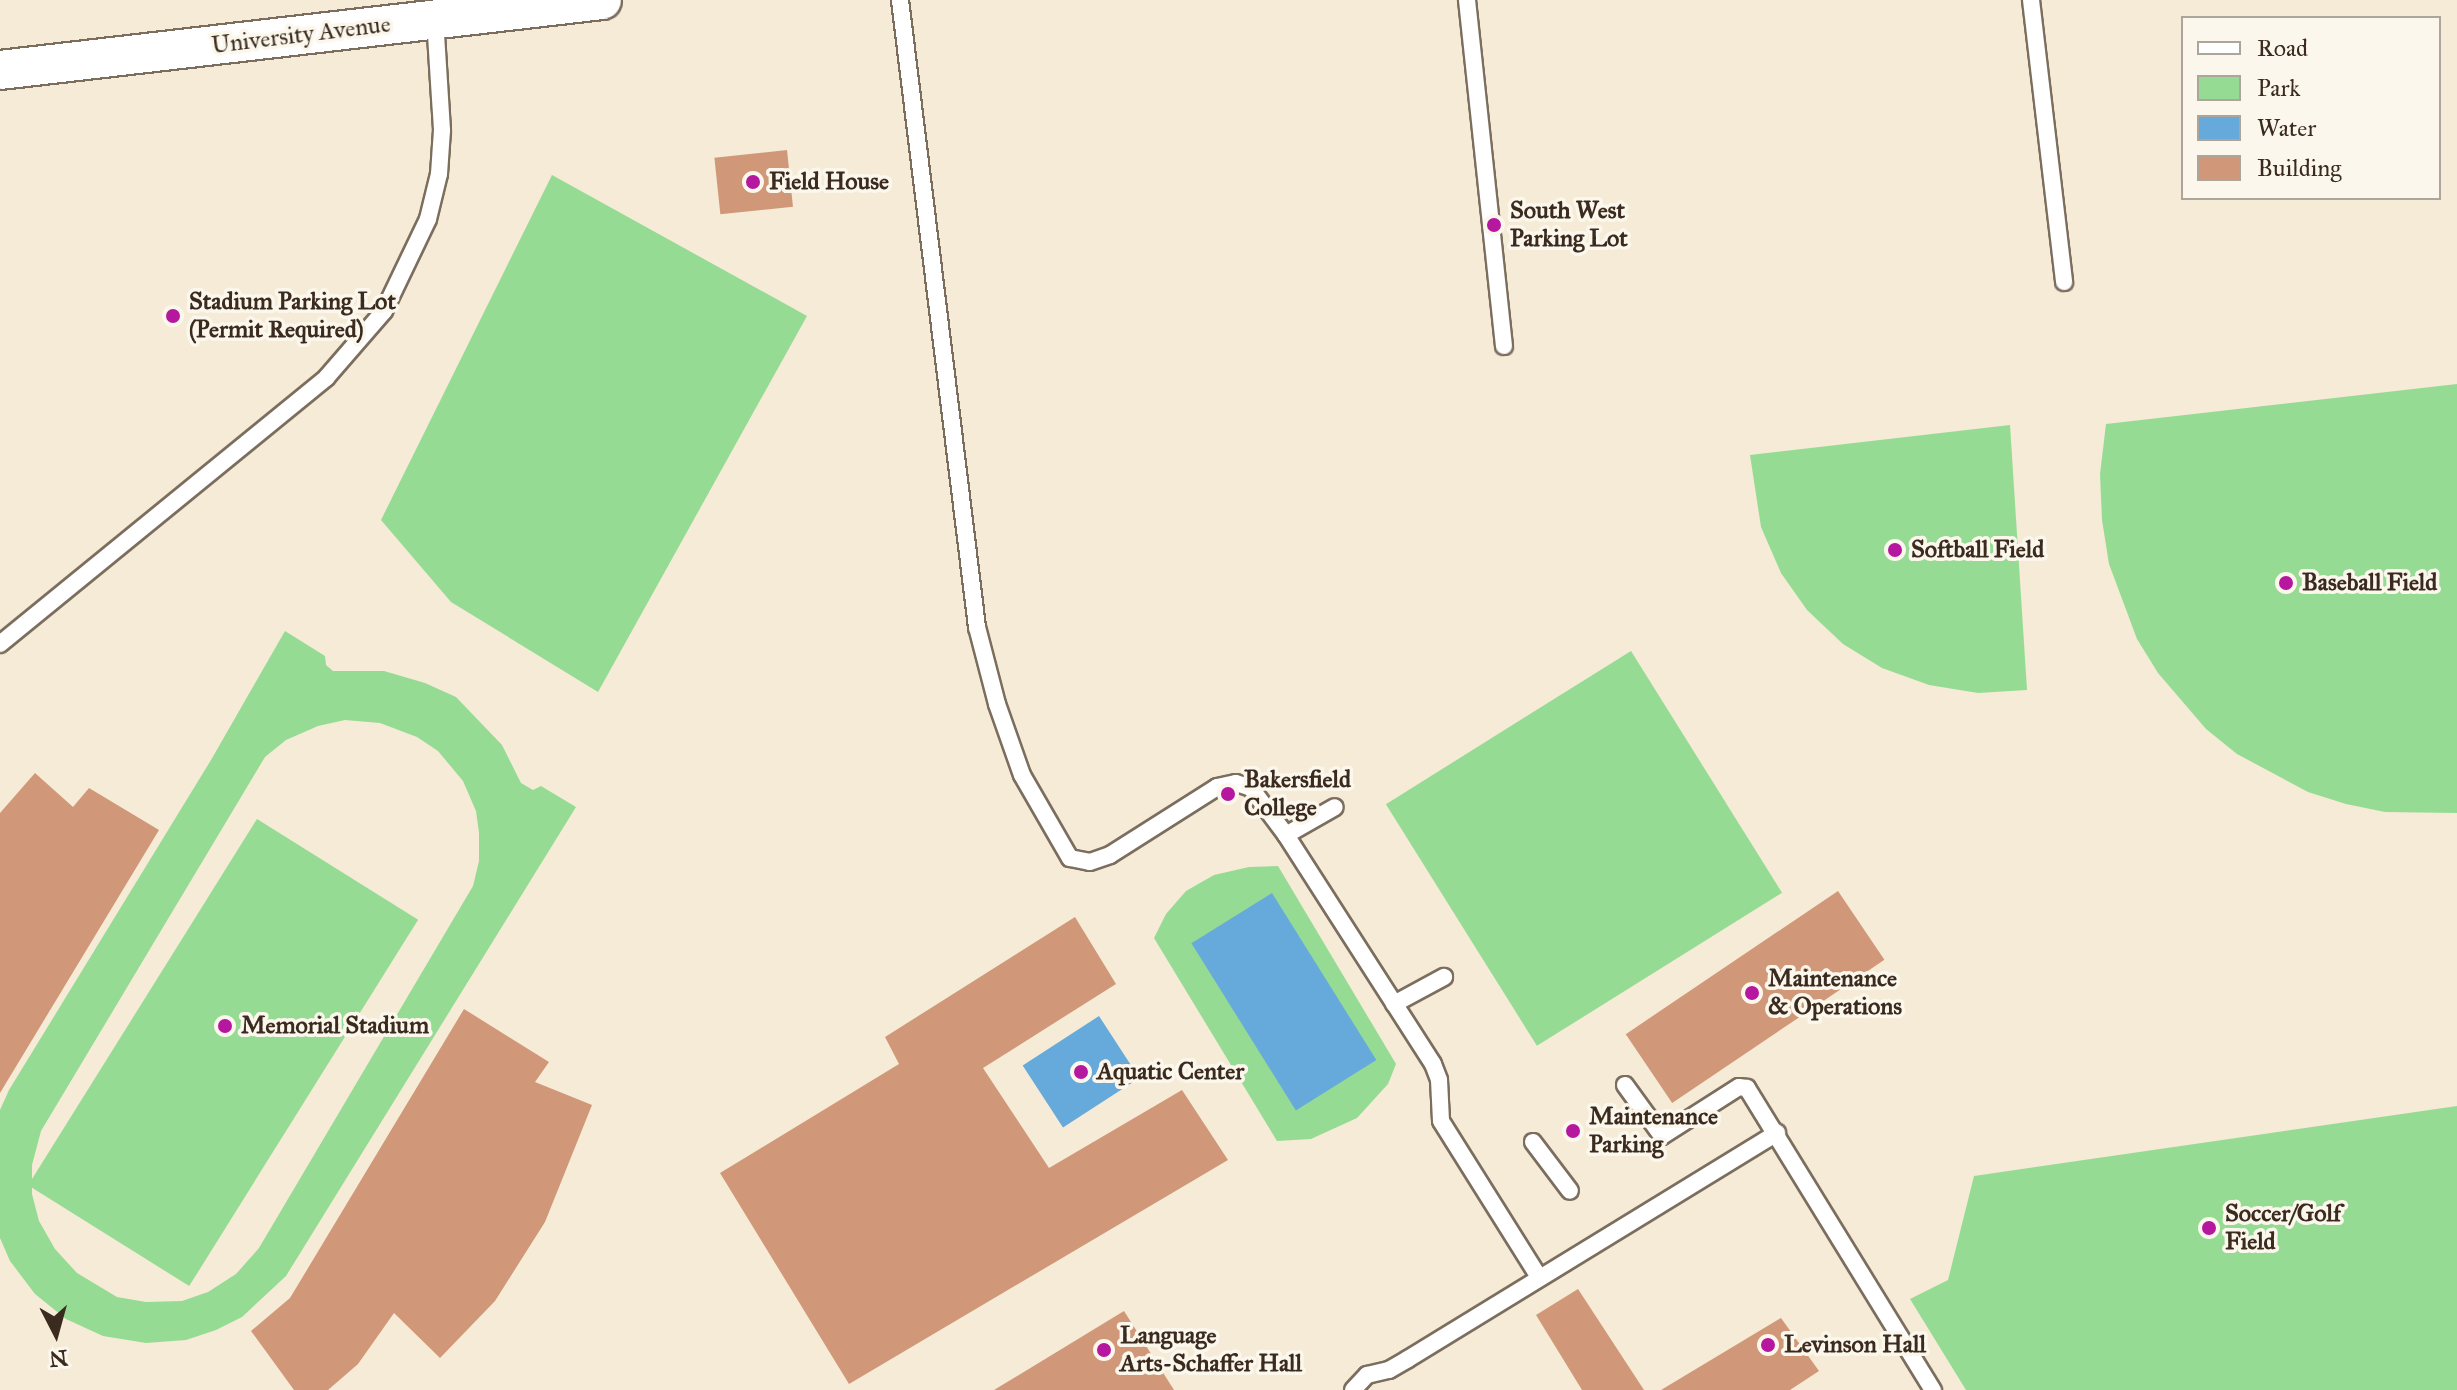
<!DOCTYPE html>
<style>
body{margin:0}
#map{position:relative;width:2457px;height:1390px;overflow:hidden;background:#f5ebd6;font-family:"IM FELL Great Primer",serif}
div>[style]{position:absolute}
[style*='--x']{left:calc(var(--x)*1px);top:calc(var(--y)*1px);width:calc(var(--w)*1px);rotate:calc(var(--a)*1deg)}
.green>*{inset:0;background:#96db94;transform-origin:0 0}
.water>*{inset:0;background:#66aadb;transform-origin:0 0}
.building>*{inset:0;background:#d09878;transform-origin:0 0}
.roads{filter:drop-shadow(2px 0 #7c6e5e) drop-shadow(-2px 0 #7c6e5e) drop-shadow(0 2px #7c6e5e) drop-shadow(0 -2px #7c6e5e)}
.service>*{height:16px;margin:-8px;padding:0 8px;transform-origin:8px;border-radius:8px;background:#fff}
.tertiary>*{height:38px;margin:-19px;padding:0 19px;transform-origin:19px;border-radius:19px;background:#fff}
.dots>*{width:22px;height:22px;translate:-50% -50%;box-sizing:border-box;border:4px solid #fbf7ec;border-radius:50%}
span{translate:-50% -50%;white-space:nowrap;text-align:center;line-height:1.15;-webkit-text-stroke:7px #fbf7ec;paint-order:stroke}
.street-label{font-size:24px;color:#3b2a1e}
.poi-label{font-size:24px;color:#3b2a1e;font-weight:700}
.left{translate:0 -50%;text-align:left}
.legend{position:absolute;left:2181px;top:16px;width:260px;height:184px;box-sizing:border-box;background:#fbf7ec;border:2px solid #aea59a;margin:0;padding:10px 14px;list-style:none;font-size:24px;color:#3b2a1e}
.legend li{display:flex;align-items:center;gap:16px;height:40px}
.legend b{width:40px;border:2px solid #aea59a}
.north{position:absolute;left:16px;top:1294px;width:80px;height:80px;-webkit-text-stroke:6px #fbf7ec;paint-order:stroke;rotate:174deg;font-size:22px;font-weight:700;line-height:32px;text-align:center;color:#3b2a1e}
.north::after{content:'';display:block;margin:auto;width:28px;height:36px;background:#3b2a1e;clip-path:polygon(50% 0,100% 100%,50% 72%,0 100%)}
</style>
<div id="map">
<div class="green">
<i style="clip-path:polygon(552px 175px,807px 316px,598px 692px,451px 602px,381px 520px)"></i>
<i style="clip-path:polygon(2457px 384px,2457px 813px,2385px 812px,2346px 804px,2308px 792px,2237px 754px,2206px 729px,2158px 673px,2137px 639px,2109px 564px,2102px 520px,2100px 474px,2106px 424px)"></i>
<i style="clip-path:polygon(2010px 425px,2027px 690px,1978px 693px,1929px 685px,1882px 668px,1843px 644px,1807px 610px,1781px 573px,1761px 527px,1750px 455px)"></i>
<i style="clip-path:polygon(evenodd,285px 631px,325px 656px,326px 665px,333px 671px,384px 671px,425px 683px,456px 697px,502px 745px,521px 783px,533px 790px,541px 786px,576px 807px,286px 1276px,242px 1317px,216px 1330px,186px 1340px,146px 1343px,103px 1336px,66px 1319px,35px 1294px,10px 1261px,0 1238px,0 1110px,9px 1090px,211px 760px,285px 631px,345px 720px,380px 723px,417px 737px,438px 751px,463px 781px,476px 811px,479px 833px,479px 861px,473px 886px,259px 1248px,236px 1274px,208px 1292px,182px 1301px,146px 1302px,117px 1297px,77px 1273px,55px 1249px,39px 1221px,32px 1194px,32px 1165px,41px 1131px,265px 757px,286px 740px,318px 726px,345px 720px)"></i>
<i style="left:1631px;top:651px;width:285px;height:289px;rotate:58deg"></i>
<i style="left:257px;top:819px;width:190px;height:432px;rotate:32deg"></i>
<i style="clip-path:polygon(1278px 866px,1396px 1064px,1388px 1084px,1357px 1118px,1311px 1139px,1277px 1141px,1154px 938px,1166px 914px,1186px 891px,1214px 875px,1249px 867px)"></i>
<i style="clip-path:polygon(2457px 1106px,2457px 1390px,1966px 1390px,1910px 1299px,1948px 1280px,1974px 1176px)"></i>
</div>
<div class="water">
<i style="left:1272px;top:893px;width:197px;height:95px;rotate:58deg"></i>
<i style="left:1099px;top:1016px;width:74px;height:91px;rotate:57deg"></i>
</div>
<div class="building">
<i style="left:787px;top:150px;width:57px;height:73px;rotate:84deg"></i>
<i style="clip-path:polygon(35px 773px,73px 807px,89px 788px,159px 830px,0 1093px,0 813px)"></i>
<i style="left:1838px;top:891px;width:83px;height:256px;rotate:56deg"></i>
<i style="clip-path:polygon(1075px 917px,1116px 984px,983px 1068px,1049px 1168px,1182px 1090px,1228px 1160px,849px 1384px,720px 1173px,899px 1064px,885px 1037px)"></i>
<i style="clip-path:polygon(464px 1009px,549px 1062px,535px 1082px,592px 1105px,545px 1222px,495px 1301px,440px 1358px,394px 1313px,358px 1364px,328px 1390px,294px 1390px,251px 1331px,290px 1298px)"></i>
<i style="clip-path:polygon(1578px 1289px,1644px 1390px,1582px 1390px,1536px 1315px)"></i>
<i style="clip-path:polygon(1124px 1311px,1174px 1390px,994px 1390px)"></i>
<i style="clip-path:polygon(1781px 1318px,1819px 1371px,1790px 1390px,1661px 1390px)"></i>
</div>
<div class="roads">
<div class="service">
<i style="--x:900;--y:0;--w:632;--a:83"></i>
<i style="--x:977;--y:627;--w:80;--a:75.4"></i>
<i style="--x:997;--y:704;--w:75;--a:70.6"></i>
<i style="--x:1022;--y:775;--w:96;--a:60"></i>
<i style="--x:1070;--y:858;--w:20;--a:11"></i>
<i style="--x:1090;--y:862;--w:21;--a:-19"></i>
<i style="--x:1110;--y:855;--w:127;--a:-32.4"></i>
<i style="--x:1217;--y:787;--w:19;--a:-12"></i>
<i style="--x:1236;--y:783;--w:16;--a:18"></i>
<i style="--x:1251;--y:788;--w:59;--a:53.3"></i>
<i style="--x:1286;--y:835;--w:272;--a:57.3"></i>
<i style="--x:1433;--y:1064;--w:17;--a:69"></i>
<i style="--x:1439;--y:1080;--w:41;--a:87.2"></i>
<i style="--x:1441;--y:1121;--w:184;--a:57.9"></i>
<i style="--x:1467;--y:0;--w:348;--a:83.9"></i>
<i style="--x:2031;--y:0;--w:284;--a:83.3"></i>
<i style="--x:0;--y:644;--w:421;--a:-39.2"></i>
<i style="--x:326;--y:378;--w:89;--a:-49.1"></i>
<i style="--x:384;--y:311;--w:102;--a:-64.4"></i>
<i style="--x:428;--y:219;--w:46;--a:-76.3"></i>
<i style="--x:439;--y:174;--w:44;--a:-86.1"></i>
<i style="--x:442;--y:130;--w:111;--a:-93.6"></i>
<i style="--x:1286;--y:835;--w:56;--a:-29.7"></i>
<i style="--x:1394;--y:1004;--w:57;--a:-28.4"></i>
<i style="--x:1625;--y:1085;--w:63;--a:54"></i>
<i style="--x:1662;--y:1136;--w:91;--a:-32.5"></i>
<i style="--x:1739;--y:1087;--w:8;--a:7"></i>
<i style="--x:1747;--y:1088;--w:355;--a:58.4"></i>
<i style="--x:1533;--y:1142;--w:61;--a:52.9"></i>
<i style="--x:1353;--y:1390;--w:21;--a:-47"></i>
<i style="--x:1367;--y:1375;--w:23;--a:-13"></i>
<i style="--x:1389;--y:1370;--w:22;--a:-30"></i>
<i style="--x:1408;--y:1359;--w:433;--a:-31.5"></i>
</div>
<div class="tertiary">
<i style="--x:0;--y:70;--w:606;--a:-6.63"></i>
</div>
</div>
<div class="dots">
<i style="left:753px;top:182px;background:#b5179e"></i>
<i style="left:1494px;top:225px;background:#b5179e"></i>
<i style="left:173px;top:316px;background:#b5179e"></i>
<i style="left:1895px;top:550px;background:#b5179e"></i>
<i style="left:2286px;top:583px;background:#b5179e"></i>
<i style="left:1228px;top:794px;background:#b5179e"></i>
<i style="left:1752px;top:993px;background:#b5179e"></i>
<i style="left:225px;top:1026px;background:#b5179e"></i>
<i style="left:1081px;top:1072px;background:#b5179e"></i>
<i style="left:1573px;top:1131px;background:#b5179e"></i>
<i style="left:2209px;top:1228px;background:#b5179e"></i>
<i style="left:1768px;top:1345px;background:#b5179e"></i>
<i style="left:1104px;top:1350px;background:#b5179e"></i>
</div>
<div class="street-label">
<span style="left:301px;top:35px;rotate:-7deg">University Avenue</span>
</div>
<div class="poi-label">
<span class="left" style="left:769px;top:182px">Field House</span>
<span class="left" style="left:1510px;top:225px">South West<br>Parking Lot</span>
<span class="left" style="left:189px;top:316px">Stadium Parking Lot<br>(Permit Required)</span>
<span class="left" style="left:1911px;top:550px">Softball Field</span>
<span class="left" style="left:2302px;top:583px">Baseball Field</span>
<span class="left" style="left:1244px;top:794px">Bakersfield<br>College</span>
<span class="left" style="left:1768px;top:993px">Maintenance<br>&amp; Operations</span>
<span class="left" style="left:241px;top:1026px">Memorial Stadium</span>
<span class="left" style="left:1097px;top:1072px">Aquatic Center</span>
<span class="left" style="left:1589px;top:1131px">Maintenance<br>Parking</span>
<span class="left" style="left:2225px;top:1228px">Soccer/Golf<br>Field</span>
<span class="left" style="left:1120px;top:1350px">Language<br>Arts-Schaffer Hall</span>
<span class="left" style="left:1784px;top:1345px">Levinson Hall</span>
</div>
<ul class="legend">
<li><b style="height:10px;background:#fff"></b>Road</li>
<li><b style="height:22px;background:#96db94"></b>Park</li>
<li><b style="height:22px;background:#66aadb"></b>Water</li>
<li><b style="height:22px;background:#d09878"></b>Building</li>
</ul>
<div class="north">N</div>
</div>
